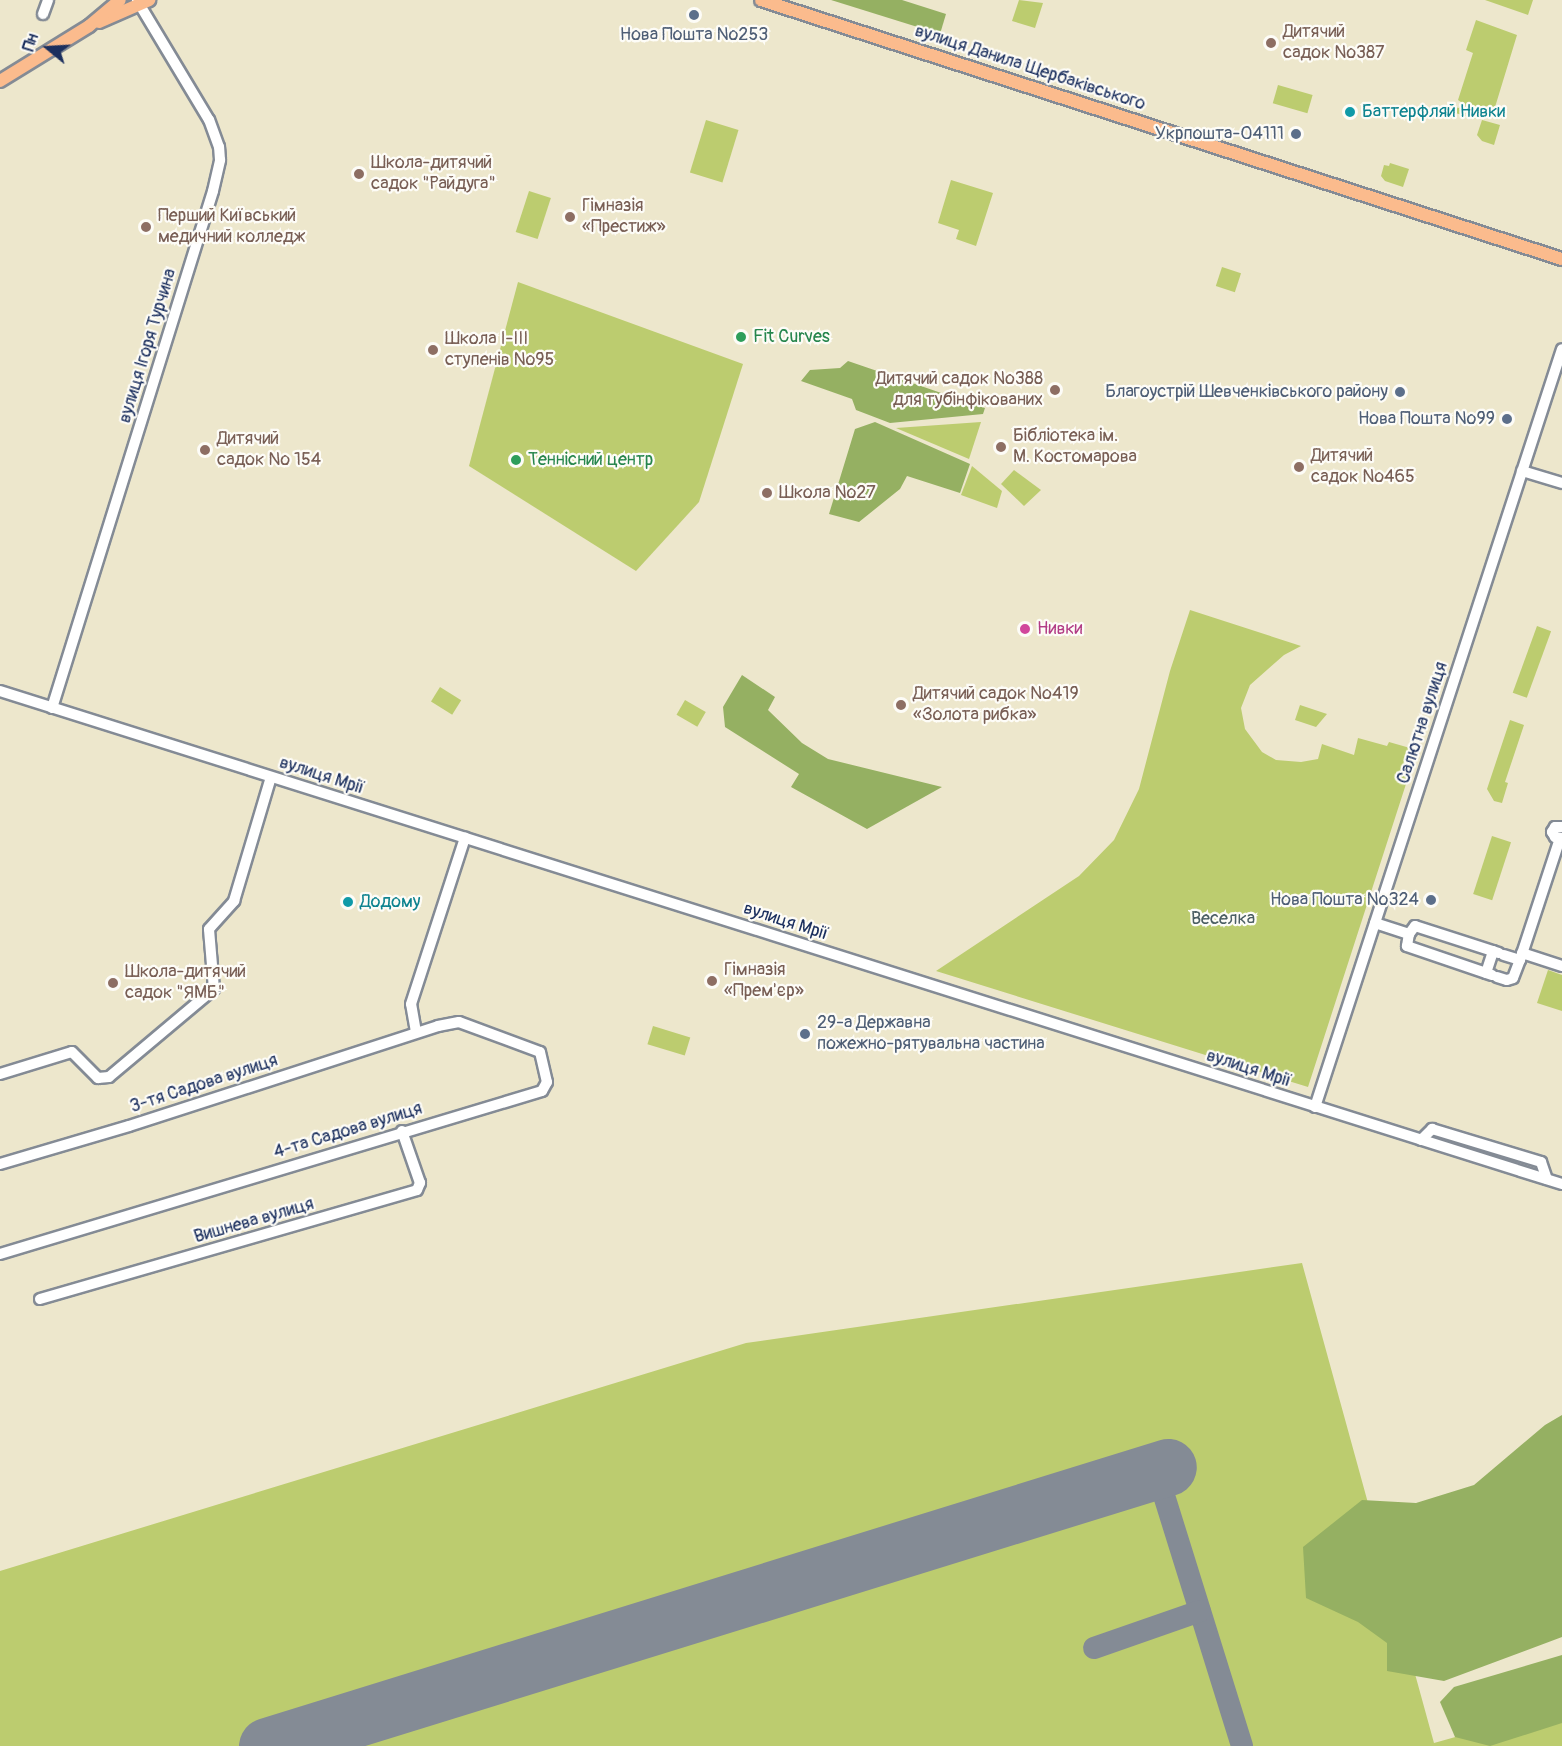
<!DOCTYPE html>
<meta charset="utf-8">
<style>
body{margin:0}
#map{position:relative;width:1562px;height:1746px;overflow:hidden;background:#ede7cc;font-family:Pangolin,sans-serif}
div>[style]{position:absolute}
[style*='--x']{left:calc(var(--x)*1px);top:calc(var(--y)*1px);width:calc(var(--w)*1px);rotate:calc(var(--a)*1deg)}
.green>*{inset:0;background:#bccc6f;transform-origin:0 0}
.forest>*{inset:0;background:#95b062}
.taxiway>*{height:22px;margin:-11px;padding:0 11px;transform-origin:11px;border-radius:11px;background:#848b95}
.runway>*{height:57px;margin:-28.5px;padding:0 28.5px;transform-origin:28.5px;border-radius:28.5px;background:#848b95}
.roads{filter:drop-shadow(2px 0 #848b95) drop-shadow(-2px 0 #848b95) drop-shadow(0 2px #848b95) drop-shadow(0 -2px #848b95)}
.minor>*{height:10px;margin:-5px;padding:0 5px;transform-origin:5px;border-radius:5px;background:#fff}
.major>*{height:12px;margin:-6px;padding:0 6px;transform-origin:6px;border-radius:6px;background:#fbbb8d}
.dots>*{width:16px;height:16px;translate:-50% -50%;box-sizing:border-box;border:3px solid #fdfcf7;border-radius:50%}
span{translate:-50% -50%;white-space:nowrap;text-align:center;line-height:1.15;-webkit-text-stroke:4.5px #fdfcf7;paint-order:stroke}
.education-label{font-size:18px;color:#785e54}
.left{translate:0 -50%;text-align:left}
.right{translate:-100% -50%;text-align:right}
.service-label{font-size:18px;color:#4e5e75}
.street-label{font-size:18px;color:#1b2f5e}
.culture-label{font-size:18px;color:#0d838f}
.leisure-label{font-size:18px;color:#27864d}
.hotel-label{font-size:18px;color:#b23c85}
.park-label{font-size:18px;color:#4b5e63}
.north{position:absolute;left:18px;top:18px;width:60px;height:60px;-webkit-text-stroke:4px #fdfcf7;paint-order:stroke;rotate:288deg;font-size:16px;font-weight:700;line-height:24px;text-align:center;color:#1b2f5e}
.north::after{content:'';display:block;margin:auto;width:21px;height:27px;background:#1b2f5e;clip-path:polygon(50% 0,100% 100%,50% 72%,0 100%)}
</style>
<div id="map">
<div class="green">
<i style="clip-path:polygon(1019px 0,1043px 3px,1035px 28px,1012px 21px)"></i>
<i style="clip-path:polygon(1485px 0,1533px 0,1528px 15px)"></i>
<i style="clip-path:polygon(1476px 20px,1517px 35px,1492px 117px,1476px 116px,1475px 119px,1449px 111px,1451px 106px,1459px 108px,1461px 102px,1458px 100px,1473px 53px,1466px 50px)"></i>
<i style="left:1278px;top:85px;width:36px;height:19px;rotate:16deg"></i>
<i style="left:706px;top:120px;width:34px;height:55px;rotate:17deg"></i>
<i style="clip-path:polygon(1482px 120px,1500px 125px,1494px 145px,1482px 141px,1477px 135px)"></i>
<i style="clip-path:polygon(1390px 163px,1409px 169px,1403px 187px,1385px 181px,1381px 176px,1384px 165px,1389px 166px)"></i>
<i style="clip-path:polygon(951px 180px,993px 193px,976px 246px,956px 239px,959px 230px,938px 223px)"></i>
<i style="left:529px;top:191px;width:23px;height:43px;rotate:18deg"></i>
<i style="left:1222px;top:267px;width:20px;height:20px;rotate:18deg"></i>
<i style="clip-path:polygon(518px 282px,743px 364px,699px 502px,636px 571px,469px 466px)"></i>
<i style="clip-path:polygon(981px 422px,969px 459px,896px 428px)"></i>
<i style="clip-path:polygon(972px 466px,1002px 491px,997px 508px,961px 495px)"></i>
<i style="clip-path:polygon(1014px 470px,1041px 490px,1024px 506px,1001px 484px)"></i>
<i style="clip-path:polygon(1190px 610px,1301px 646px,1284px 655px,1250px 685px,1241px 708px,1245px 729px,1262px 752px,1276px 760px,1301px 762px,1318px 759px,1322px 744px,1354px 755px,1358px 738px,1387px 746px,1389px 742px,1417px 750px,1308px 1087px,936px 971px,1079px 876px,1114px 840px,1139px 789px,1170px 671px)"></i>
<i style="left:1537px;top:626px;width:15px;height:71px;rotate:20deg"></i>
<i style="left:440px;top:687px;width:25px;height:17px;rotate:32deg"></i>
<i style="left:685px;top:700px;width:24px;height:17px;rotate:30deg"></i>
<i style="clip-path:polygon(1300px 705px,1327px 714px,1316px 727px,1295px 720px)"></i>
<i style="clip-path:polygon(1510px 720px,1524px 725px,1505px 782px,1508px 783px,1502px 803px,1494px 801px,1487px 789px)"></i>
<i style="left:1492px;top:836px;width:20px;height:61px;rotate:18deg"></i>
<i style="clip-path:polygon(1548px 970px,1562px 975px,1562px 1011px,1537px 1003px)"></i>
<i style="left:653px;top:1026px;width:39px;height:19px;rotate:17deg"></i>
<i style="clip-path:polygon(1302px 1263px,1434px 1743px,1562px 1707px,1562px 1746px,0 1746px,0 1571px,746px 1343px)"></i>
</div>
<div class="forest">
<i style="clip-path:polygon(831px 0,902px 0,946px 14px,940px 34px)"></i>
<i style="clip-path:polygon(848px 361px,985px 408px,983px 414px,890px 423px,856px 410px,852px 399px,801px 381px,810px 370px,840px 368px)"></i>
<i style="clip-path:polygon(875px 422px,970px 464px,960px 493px,907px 476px,900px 489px,859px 522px,829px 514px,855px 429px)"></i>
<i style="clip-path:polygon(742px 675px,775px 697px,768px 710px,802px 743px,828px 759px,942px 787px,867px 829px,791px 787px,799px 774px,725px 727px,723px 707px)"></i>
<i style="clip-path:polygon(1562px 1415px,1562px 1637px,1444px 1681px,1387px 1671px,1387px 1643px,1358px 1622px,1306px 1598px,1303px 1547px,1362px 1500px,1416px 1503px,1474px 1485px,1545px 1425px)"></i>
<i style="clip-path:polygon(1562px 1655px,1562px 1723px,1490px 1746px,1455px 1737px,1440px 1702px,1454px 1687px)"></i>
</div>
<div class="taxiway">
<i style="--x:1131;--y:1478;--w:19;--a:3"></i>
<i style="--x:1150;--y:1479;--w:16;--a:40"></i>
<i style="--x:1162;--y:1489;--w:269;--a:72.7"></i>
<i style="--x:1094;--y:1648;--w:112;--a:-19.2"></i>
</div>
<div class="runway">
<i style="--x:267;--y:1746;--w:943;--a:-17.21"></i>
</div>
<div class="roads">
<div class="minor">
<i style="--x:43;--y:14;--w:15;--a:-70"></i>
<i style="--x:1522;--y:471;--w:42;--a:16.7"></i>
<i style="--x:0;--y:691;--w:1638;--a:17.52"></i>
<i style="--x:52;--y:708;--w:541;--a:-72.7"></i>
<i style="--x:213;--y:191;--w:32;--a:-77"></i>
<i style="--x:220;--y:160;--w:13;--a:-94"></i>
<i style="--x:219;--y:147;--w:29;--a:-110"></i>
<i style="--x:209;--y:120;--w:140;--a:-121"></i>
<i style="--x:1562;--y:827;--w:7;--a:180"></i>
<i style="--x:1555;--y:827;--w:6;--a:121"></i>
<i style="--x:1552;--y:832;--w:6;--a:59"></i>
<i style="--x:1555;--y:837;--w:7;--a:8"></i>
<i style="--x:1375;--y:923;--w:36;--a:18"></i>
<i style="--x:1522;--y:953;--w:42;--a:18"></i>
<i style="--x:1520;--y:960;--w:128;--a:-71.8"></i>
<i style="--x:1486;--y:973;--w:23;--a:-72"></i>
<i style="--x:1492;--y:975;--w:90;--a:-161.2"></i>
<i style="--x:1407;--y:946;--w:12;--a:-81"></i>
<i style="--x:1409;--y:934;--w:10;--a:-53"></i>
<i style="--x:1415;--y:926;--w:88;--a:17.8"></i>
<i style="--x:1497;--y:977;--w:10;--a:17"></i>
<i style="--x:1507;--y:980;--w:6;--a:-18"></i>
<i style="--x:1513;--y:978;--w:19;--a:-69"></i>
<i style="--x:1520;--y:960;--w:17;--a:-163"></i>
<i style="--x:416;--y:1032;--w:28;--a:-100"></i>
<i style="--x:411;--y:1004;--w:175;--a:-72"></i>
<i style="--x:0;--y:1074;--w:75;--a:-17"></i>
<i style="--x:72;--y:1052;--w:37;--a:45"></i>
<i style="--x:98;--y:1078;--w:11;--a:-5"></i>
<i style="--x:109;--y:1077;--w:137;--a:-40"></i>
<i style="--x:214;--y:989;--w:60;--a:-94.8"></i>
<i style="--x:209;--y:929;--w:38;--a:-48"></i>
<i style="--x:234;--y:901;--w:129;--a:-73.4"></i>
<i style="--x:1315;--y:1107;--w:797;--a:-71.95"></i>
<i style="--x:1421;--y:1140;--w:16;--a:-45"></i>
<i style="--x:1432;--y:1129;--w:114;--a:16.8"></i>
<i style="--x:1541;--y:1162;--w:18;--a:71"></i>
<i style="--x:0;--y:1164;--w:134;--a:-16.4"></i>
<i style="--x:129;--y:1126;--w:325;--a:-17.9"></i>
<i style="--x:438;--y:1026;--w:21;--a:-11"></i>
<i style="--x:459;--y:1022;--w:86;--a:20.3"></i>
<i style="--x:540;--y:1052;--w:31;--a:77"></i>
<i style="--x:547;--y:1082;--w:10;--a:119"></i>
<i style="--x:542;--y:1091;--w:566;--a:163.26"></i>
<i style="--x:40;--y:1299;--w:392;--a:-16.1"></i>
<i style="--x:417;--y:1190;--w:8;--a:-67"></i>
<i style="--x:420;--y:1183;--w:55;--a:-109.1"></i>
</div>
<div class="major">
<i style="--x:761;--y:0;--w:842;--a:17.92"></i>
<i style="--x:99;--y:22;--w:55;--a:-23.7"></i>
<i style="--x:0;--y:81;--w:105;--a:-31.7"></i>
<i style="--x:89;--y:26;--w:40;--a:-40"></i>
</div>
</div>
<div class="dots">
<i style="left:694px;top:15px;background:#5c6f8a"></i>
<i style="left:1271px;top:43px;background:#8d6e63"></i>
<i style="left:1350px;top:112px;background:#0f9aa8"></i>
<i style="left:1296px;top:134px;background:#5c6f8a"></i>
<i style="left:359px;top:174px;background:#8d6e63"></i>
<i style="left:570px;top:217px;background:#8d6e63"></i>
<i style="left:146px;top:227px;background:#8d6e63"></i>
<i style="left:741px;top:337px;background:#2e9e5b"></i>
<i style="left:433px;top:350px;background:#8d6e63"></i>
<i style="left:1055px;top:390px;background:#8d6e63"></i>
<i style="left:1400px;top:392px;background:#5c6f8a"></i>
<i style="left:1507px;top:419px;background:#5c6f8a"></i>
<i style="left:1001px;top:447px;background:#8d6e63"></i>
<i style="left:205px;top:450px;background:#8d6e63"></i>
<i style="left:516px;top:460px;background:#2e9e5b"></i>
<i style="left:1299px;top:467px;background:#8d6e63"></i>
<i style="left:767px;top:493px;background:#8d6e63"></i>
<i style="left:1025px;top:629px;background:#d1479c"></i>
<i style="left:901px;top:705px;background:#8d6e63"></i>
<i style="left:1431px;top:900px;background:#5c6f8a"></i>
<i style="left:348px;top:902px;background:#0f9aa8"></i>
<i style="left:712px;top:981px;background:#8d6e63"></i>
<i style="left:113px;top:983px;background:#8d6e63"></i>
<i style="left:805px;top:1034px;background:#5c6f8a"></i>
</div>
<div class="education-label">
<span class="left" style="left:1283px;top:43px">Дитячий<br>садок №387</span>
<span class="left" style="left:371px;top:174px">Школа-дитячий<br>садок "Райдуга"</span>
<span class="left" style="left:582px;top:217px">Гімназія<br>«Престиж»</span>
<span class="left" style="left:158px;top:227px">Перший Київський<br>медичний колледж</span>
<span class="left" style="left:445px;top:350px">Школа І-ІІІ<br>ступенів №95</span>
<span class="right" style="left:1043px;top:390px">Дитячий садок №388<br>для тубінфікованих</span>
<span class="left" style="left:1013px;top:447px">Бібліотека ім.<br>М. Костомарова</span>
<span class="left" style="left:217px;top:450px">Дитячий<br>садок № 154</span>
<span class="left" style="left:1311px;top:467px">Дитячий<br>садок №465</span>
<span class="left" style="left:779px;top:493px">Школа №27</span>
<span class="left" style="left:913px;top:705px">Дитячий садок №419<br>«Золота рибка»</span>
<span class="left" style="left:724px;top:981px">Гімназія<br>«Прем'єр»</span>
<span class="left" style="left:125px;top:983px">Школа-дитячий<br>садок "ЯМБ"</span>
</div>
<div class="service-label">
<span style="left:694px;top:35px">Нова Пошта №253</span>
<span class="right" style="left:1284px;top:134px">Укрпошта-04111</span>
<span class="right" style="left:1388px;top:392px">Благоустрій Шевченківського району</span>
<span class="right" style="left:1495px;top:419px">Нова Пошта №99</span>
<span class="right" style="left:1419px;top:900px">Нова Пошта №324</span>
<span class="left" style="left:817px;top:1034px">29-а Державна<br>пожежно-рятувальна частина</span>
</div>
<div class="street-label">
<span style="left:1030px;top:68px;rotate:18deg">вулиця Данила Щербаківського</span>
<span style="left:148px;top:346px;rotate:-73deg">вулиця Ігоря Турчина</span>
<span style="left:1423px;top:723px;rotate:-72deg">Салютна вулиця</span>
<span style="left:322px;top:776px;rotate:18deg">вулиця Мрії</span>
<span style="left:786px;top:922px;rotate:18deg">вулиця Мрії</span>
<span style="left:1249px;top:1069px;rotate:18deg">вулиця Мрії</span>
<span style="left:204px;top:1084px;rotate:-18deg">3-тя Садова вулиця</span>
<span style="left:348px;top:1131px;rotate:-17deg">4-та Садова вулиця</span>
<span style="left:254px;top:1221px;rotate:-16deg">Вишнева вулиця</span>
</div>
<div class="culture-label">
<span class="left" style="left:1362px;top:112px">Баттерфляй Нивки</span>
<span class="left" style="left:360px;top:902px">Додому</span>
</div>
<div class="leisure-label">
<span class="left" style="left:753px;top:337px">Fit Curves</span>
<span class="left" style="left:528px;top:460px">Теннісний центр</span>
</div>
<div class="hotel-label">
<span class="left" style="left:1037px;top:629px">Нивки</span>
</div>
<div class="park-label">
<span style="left:1223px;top:919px">Веселка</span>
</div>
<div class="north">Пн</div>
</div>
